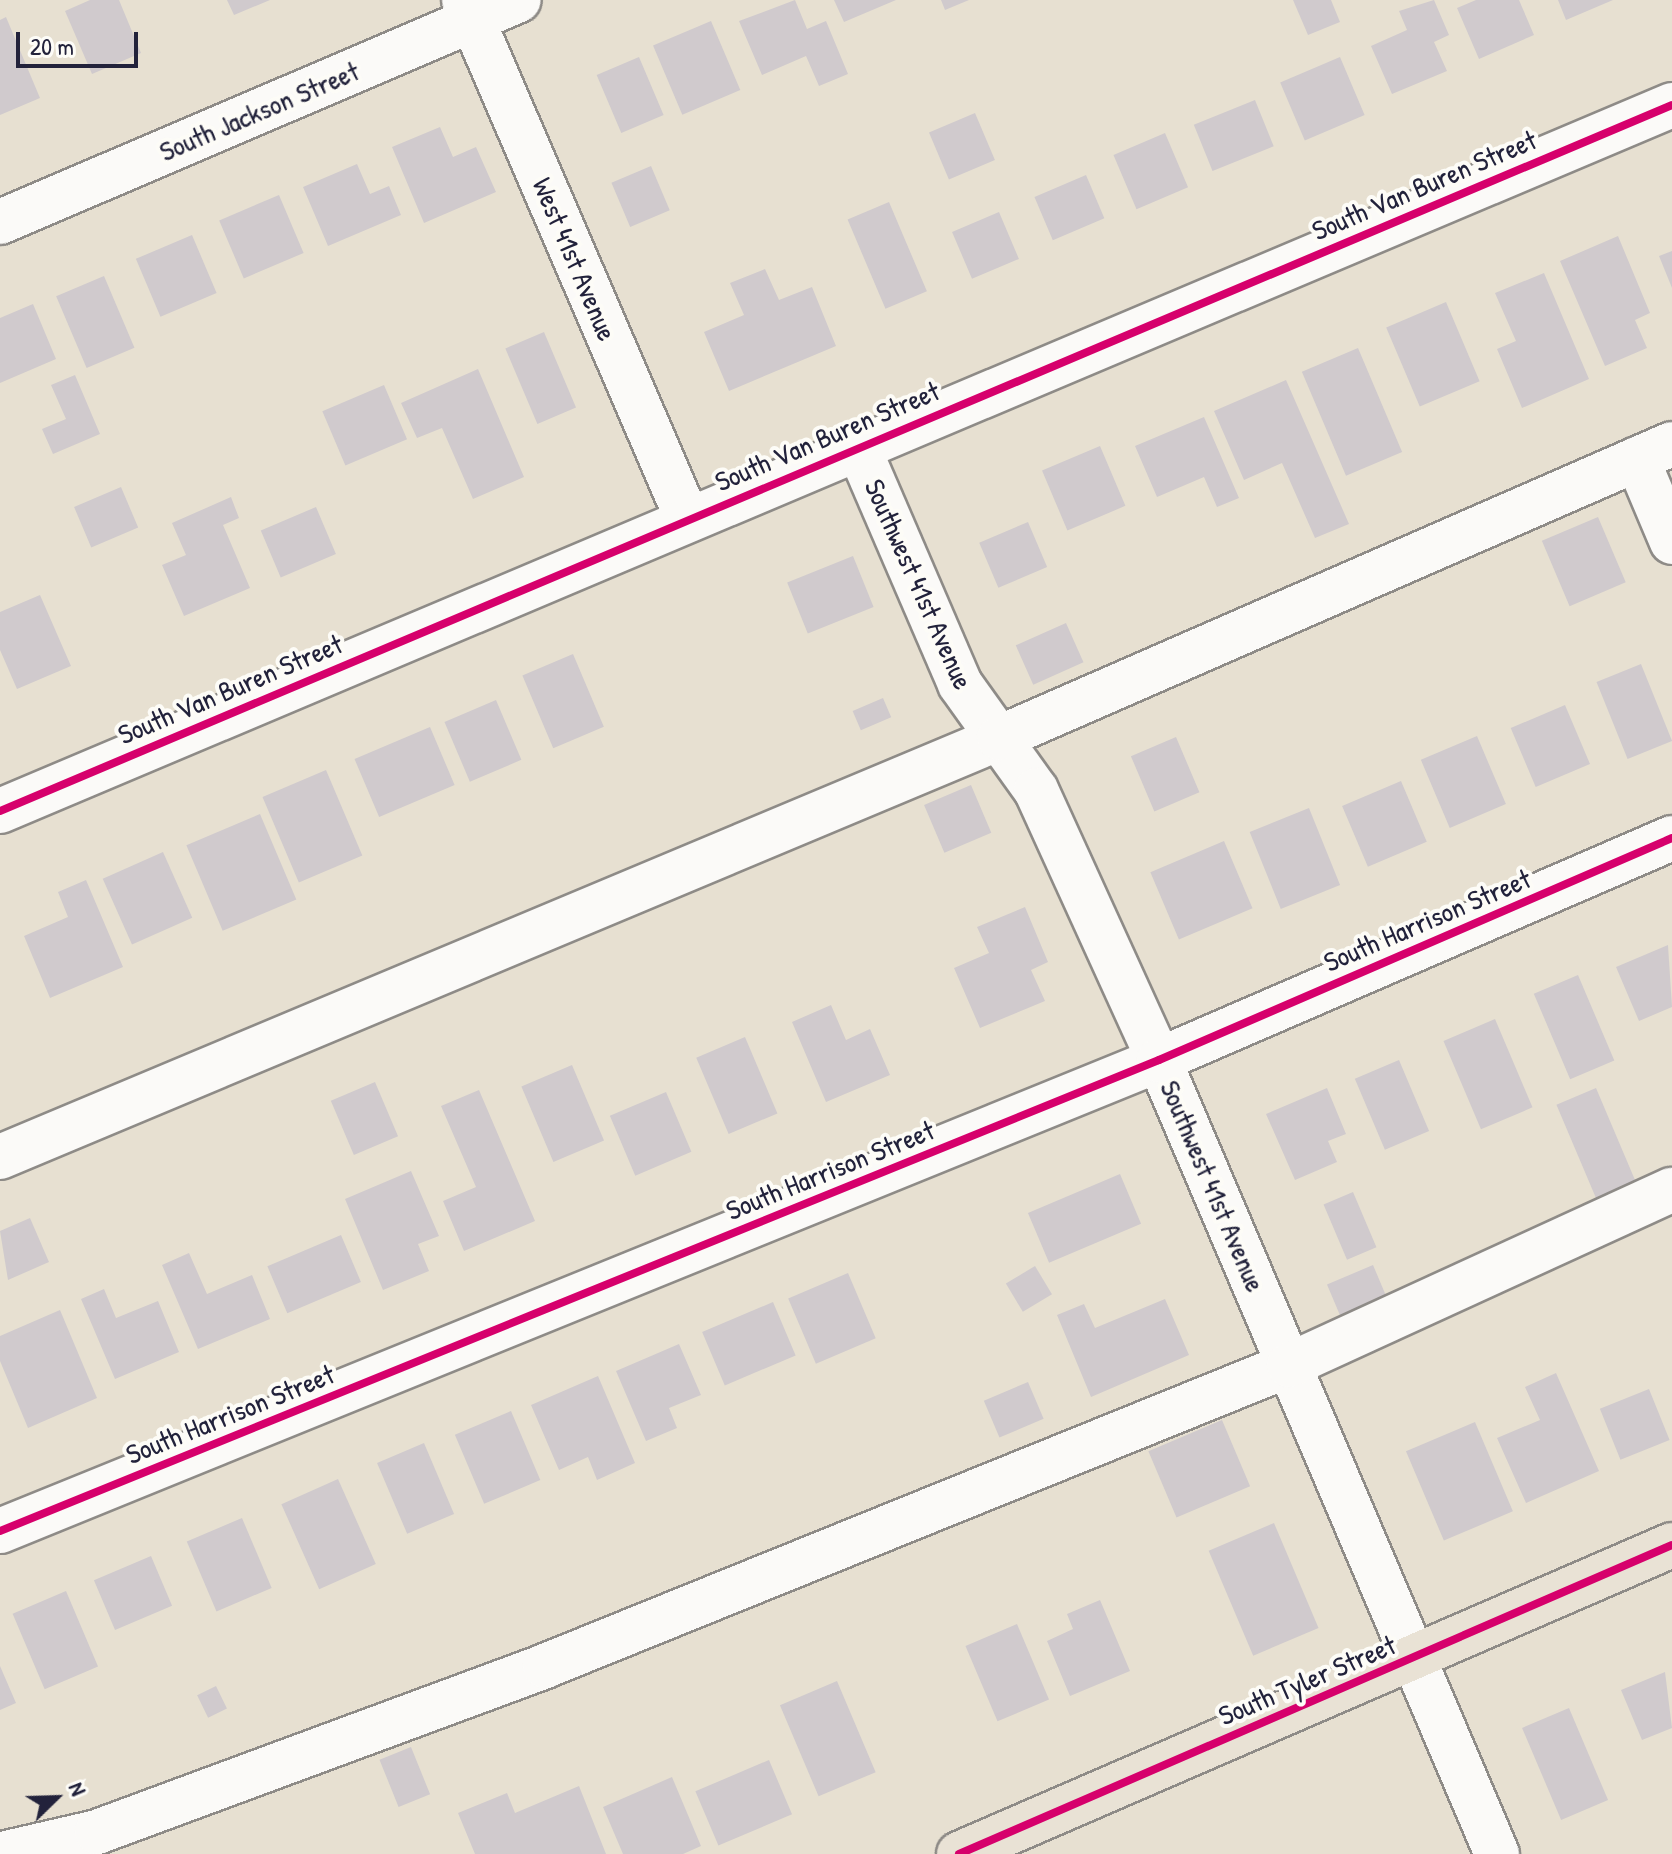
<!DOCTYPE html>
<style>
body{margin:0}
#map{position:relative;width:1672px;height:1854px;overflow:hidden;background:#e7e0d1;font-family:"Patrick Hand",sans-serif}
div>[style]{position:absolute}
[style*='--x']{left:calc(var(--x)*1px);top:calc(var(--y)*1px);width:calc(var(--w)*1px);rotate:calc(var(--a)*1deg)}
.building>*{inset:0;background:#d0cacd;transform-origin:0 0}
.roads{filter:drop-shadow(2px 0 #8e8b87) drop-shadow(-2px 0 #8e8b87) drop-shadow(0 2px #8e8b87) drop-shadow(0 -2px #8e8b87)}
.minor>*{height:44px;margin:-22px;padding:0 22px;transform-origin:22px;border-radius:22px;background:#fbfaf8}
.major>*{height:44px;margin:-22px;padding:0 22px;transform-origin:22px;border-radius:22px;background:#e9e2d5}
.cycleway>*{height:8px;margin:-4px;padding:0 4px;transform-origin:4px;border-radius:4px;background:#d6006c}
span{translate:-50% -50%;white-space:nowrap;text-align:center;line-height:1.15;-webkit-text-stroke:8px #fdfcf7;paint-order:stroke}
.street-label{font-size:28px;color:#22223b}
.north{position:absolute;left:16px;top:1758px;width:80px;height:80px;-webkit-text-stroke:6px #fdfcf7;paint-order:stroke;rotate:67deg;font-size:22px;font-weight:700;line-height:32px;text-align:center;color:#22223b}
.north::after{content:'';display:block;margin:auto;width:28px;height:36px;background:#22223b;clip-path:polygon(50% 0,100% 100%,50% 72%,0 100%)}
.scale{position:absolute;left:16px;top:32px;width:122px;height:36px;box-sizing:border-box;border:4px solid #22223b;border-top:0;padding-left:10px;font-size:24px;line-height:28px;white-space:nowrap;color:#22223b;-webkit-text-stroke:6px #fdfcf7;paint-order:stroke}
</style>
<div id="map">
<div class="building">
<i style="clip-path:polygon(90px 0,119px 0,141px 53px,92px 74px,65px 11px)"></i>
<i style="clip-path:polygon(227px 0,270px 0,234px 15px)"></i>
<i style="clip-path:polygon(795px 0,807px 29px,826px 21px,848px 74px,819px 86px,806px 56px,762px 75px,739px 21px)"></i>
<i style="clip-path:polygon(834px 0,896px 0,844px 22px)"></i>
<i style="clip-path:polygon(941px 0,969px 0,945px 10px)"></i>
<i style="clip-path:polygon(1293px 0,1331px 0,1340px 22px,1308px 35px)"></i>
<i style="clip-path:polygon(1434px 0,1449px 35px,1434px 42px,1447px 71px,1392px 94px,1371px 46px,1407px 30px,1399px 11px)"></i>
<i style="clip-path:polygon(1476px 0,1519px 0,1534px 35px,1479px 59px,1457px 8px)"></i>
<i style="clip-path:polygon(1558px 0,1613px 0,1566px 20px)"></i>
<i style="clip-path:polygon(6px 17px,40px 98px,0 115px,0 20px)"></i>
<i style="left:711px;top:21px;width:75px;height:63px;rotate:67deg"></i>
<i style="left:639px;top:57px;width:63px;height:46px;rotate:67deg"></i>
<i style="left:1340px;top:57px;width:63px;height:65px;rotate:67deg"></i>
<i style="left:1255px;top:100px;width:50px;height:66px;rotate:68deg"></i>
<i style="left:975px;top:113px;width:51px;height:50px;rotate:67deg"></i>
<i style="clip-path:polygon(440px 127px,453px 157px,476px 147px,496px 192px,424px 223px,392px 147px)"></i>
<i style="left:1165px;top:133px;width:59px;height:56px;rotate:67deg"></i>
<i style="clip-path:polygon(357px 164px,370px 194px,389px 186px,401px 215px,328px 246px,303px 187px)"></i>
<i style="left:651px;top:166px;width:48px;height:43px;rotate:67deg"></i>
<i style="left:1086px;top:175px;width:47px;height:56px;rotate:67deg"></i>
<i style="left:279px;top:195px;width:63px;height:65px;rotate:67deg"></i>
<i style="left:889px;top:202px;width:97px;height:45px;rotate:67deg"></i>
<i style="left:999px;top:212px;width:51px;height:51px;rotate:67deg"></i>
<i style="left:192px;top:235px;width:63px;height:61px;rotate:67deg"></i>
<i style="clip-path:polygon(1618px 236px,1650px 313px,1635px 320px,1647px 348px,1605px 366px,1560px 261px)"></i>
<i style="clip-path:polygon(1672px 251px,1672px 288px,1659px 256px)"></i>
<i style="clip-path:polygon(765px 269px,779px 300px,812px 287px,836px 346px,729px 391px,704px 332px,744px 315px,730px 283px)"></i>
<i style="clip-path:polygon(1544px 273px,1589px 379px,1522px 408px,1497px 349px,1516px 341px,1495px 293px)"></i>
<i style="left:104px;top:276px;width:78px;height:52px;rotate:67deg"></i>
<i style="left:1446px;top:302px;width:86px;height:65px;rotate:67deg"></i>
<i style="clip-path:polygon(33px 304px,56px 359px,0 383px,0 318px)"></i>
<i style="left:544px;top:332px;width:82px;height:42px;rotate:67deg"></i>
<i style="left:1358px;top:348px;width:113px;height:61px;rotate:67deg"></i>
<i style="clip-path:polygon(478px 369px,524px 477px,473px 499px,442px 428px,417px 438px,401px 403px)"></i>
<i style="clip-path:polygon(75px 375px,100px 434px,53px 454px,42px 429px,66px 419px,51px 385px)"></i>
<i style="clip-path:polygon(1286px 380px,1349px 524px,1315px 538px,1282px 463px,1244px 480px,1214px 411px)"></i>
<i style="left:384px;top:385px;width:59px;height:67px;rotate:67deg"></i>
<i style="clip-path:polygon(1204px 417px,1239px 498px,1217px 507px,1204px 477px,1157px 497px,1135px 446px)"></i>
<i style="left:1100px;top:446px;width:65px;height:63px;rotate:67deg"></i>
<i style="left:121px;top:487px;width:44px;height:51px;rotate:67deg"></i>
<i style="clip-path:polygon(231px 497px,239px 518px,223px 525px,250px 588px,184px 616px,162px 565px,186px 555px,172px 523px)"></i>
<i style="left:316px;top:507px;width:51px;height:60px;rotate:67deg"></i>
<i style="left:1598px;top:517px;width:71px;height:61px;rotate:67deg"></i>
<i style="left:1028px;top:522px;width:49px;height:53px;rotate:67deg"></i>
<i style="left:853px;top:556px;width:55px;height:71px;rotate:68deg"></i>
<i style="clip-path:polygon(40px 595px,71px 666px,17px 689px,0 650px,0 612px)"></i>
<i style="left:1066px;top:623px;width:43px;height:55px;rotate:66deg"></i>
<i style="left:573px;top:654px;width:79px;height:55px;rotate:67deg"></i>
<i style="left:1641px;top:664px;width:83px;height:48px;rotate:68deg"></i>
<i style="left:883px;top:698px;width:21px;height:33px;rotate:67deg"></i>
<i style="left:496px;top:700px;width:65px;height:56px;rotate:67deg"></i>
<i style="left:1565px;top:705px;width:64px;height:59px;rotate:67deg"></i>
<i style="left:430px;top:727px;width:63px;height:82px;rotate:67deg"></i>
<i style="left:1477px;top:736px;width:74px;height:61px;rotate:67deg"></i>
<i style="left:1176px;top:737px;width:60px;height:49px;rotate:67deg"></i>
<i style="left:326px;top:770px;width:93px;height:69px;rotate:67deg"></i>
<i style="left:1401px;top:781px;width:66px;height:64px;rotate:67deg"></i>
<i style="left:971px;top:785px;width:52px;height:51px;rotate:67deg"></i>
<i style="left:1309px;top:808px;width:83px;height:64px;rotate:68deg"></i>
<i style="left:260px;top:814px;width:93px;height:80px;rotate:67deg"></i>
<i style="left:1224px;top:841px;width:73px;height:80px;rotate:67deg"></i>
<i style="left:163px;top:852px;width:72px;height:66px;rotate:66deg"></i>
<i style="clip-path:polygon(86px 880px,123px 967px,50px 998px,24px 936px,68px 917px,58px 892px)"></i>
<i style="clip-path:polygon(1025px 907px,1048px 962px,1031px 970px,1045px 1001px,980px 1028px,954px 968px,989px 953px,977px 927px)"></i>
<i style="clip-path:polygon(1668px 945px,1672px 1007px,1639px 1021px,1616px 967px)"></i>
<i style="left:1578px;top:975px;width:93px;height:48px;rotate:67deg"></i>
<i style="clip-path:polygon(831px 1005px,846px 1040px,870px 1029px,890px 1075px,826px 1102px,792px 1022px)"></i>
<i style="left:1495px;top:1019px;width:96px;height:56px;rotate:67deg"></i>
<i style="left:745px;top:1037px;width:83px;height:53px;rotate:67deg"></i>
<i style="left:1399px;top:1060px;width:77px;height:48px;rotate:67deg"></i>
<i style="left:572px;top:1065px;width:82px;height:55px;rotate:67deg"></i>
<i style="left:375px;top:1082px;width:59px;height:48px;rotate:67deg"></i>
<i style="clip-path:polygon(1327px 1088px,1346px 1134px,1328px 1141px,1337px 1162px,1295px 1180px,1266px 1114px)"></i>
<i style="left:1596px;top:1088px;width:102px;height:43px;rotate:67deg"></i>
<i style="clip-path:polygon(479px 1090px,535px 1221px,464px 1251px,443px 1201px,476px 1187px,441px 1106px)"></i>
<i style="left:666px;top:1092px;width:65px;height:61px;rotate:67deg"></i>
<i style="clip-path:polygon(411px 1171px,439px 1236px,418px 1244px,429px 1271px,383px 1290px,345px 1199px)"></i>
<i style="left:1120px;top:1174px;width:54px;height:100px;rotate:67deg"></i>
<i style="left:1353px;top:1192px;width:60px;height:32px;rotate:67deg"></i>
<i style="clip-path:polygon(30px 1218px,49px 1262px,8px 1280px,0 1231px)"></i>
<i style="left:341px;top:1235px;width:51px;height:80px;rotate:67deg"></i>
<i style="clip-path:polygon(189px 1253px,207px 1294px,252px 1275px,270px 1319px,198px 1349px,162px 1265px)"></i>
<i style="left:1373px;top:1265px;width:36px;height:50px;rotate:67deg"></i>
<i style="left:1035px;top:1266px;width:33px;height:34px;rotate:59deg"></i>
<i style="left:848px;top:1273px;width:71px;height:65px;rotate:67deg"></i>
<i style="clip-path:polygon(104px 1289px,116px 1318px,158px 1301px,179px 1352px,115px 1379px,81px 1299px)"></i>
<i style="clip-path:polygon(1165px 1299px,1189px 1355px,1091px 1397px,1057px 1315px,1084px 1304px,1095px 1328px)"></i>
<i style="left:773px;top:1302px;width:58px;height:77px;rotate:67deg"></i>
<i style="clip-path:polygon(60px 1310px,97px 1398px,28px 1428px,0 1361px,0 1336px)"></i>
<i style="clip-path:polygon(679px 1344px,701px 1395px,669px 1408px,677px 1428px,646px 1441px,616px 1371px)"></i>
<i style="clip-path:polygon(1556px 1373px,1599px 1471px,1526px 1503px,1497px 1438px,1540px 1420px,1525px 1387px)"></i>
<i style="clip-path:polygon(598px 1376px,635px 1463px,597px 1480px,588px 1457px,559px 1470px,531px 1405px)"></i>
<i style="left:1028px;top:1382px;width:40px;height:48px;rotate:67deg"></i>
<i style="left:1649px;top:1389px;width:55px;height:53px;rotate:68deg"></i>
<i style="left:511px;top:1411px;width:75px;height:61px;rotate:67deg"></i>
<i style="left:1222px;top:1420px;width:72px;height:80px;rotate:67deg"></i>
<i style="left:1475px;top:1422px;width:97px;height:75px;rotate:67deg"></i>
<i style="left:424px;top:1443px;width:77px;height:51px;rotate:67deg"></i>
<i style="left:338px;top:1479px;width:93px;height:62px;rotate:66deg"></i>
<i style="left:242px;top:1518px;width:76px;height:60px;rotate:67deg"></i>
<i style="left:1274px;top:1523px;width:114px;height:71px;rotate:67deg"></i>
<i style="left:151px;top:1556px;width:54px;height:62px;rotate:67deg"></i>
<i style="left:66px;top:1591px;width:82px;height:58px;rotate:67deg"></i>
<i style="clip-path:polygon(1100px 1600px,1130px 1671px,1070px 1696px,1047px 1641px,1073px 1629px,1067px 1614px)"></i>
<i style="left:1017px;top:1624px;width:82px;height:56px;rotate:67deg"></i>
<i style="clip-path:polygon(0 1666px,16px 1703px,0 1710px)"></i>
<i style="clip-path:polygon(1665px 1672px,1672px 1728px,1642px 1740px,1621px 1690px)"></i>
<i style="left:837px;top:1681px;width:99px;height:62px;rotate:67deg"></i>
<i style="left:216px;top:1686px;width:25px;height:21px;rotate:64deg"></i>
<i style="left:1569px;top:1708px;width:100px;height:51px;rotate:67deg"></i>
<i style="left:411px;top:1747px;width:51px;height:34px;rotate:68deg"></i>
<i style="left:769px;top:1760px;width:59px;height:80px;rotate:67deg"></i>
<i style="clip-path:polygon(672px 1777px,701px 1846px,683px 1854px,623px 1854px,603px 1807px)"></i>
<i style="clip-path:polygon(579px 1786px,606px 1854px,475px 1854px,458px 1813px,507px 1793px,515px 1813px)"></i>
</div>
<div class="roads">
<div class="minor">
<i style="--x:464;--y:0;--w:564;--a:66.71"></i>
<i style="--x:0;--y:222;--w:564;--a:-23.16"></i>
<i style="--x:858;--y:447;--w:258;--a:66.7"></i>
<i style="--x:960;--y:684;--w:130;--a:54.4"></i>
<i style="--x:1036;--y:790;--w:297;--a:65.5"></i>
<i style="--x:1159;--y:1060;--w:863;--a:66.94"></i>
<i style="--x:1637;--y:459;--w:90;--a:67.1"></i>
<i style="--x:0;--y:811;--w:1815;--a:-22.89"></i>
<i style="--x:0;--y:1157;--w:1083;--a:-22.75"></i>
<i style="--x:999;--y:738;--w:734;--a:-23.6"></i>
<i style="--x:0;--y:1531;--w:1251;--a:-22.12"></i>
<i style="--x:1159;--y:1060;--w:559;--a:-23.4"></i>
<i style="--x:2;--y:1854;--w:98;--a:-13"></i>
<i style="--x:97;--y:1832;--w:478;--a:-20.3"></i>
<i style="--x:545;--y:1666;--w:803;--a:-22.03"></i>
<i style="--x:1289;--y:1365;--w:421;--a:-24.6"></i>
</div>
<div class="major">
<i style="--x:959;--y:1854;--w:777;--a:-23.43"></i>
</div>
</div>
<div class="cycleway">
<i style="--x:0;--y:811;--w:1815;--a:-22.89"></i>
<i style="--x:0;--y:1531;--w:1251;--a:-22.12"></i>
<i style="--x:1159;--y:1060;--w:559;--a:-23.4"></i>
<i style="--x:959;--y:1854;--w:777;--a:-23.43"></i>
</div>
<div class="street-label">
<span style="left:259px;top:111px;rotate:-23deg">South Jackson Street</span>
<span style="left:1424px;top:185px;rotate:-23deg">South Van Buren Street</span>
<span style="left:575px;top:259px;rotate:67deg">West 41st Avenue</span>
<span style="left:827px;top:436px;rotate:-23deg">South Van Buren Street</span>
<span style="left:919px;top:584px;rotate:66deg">Southwest 41st Avenue</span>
<span style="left:230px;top:689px;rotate:-23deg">South Van Buren Street</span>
<span style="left:1427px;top:920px;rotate:-23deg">South Harrison Street</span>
<span style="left:830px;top:1170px;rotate:-22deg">South Harrison Street</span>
<span style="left:1213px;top:1186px;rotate:67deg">Southwest 41st Avenue</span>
<span style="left:230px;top:1414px;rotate:-22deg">South Harrison Street</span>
<span style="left:1307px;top:1680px;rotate:-23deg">South Tyler Street</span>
</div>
<div class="north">N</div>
<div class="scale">20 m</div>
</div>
